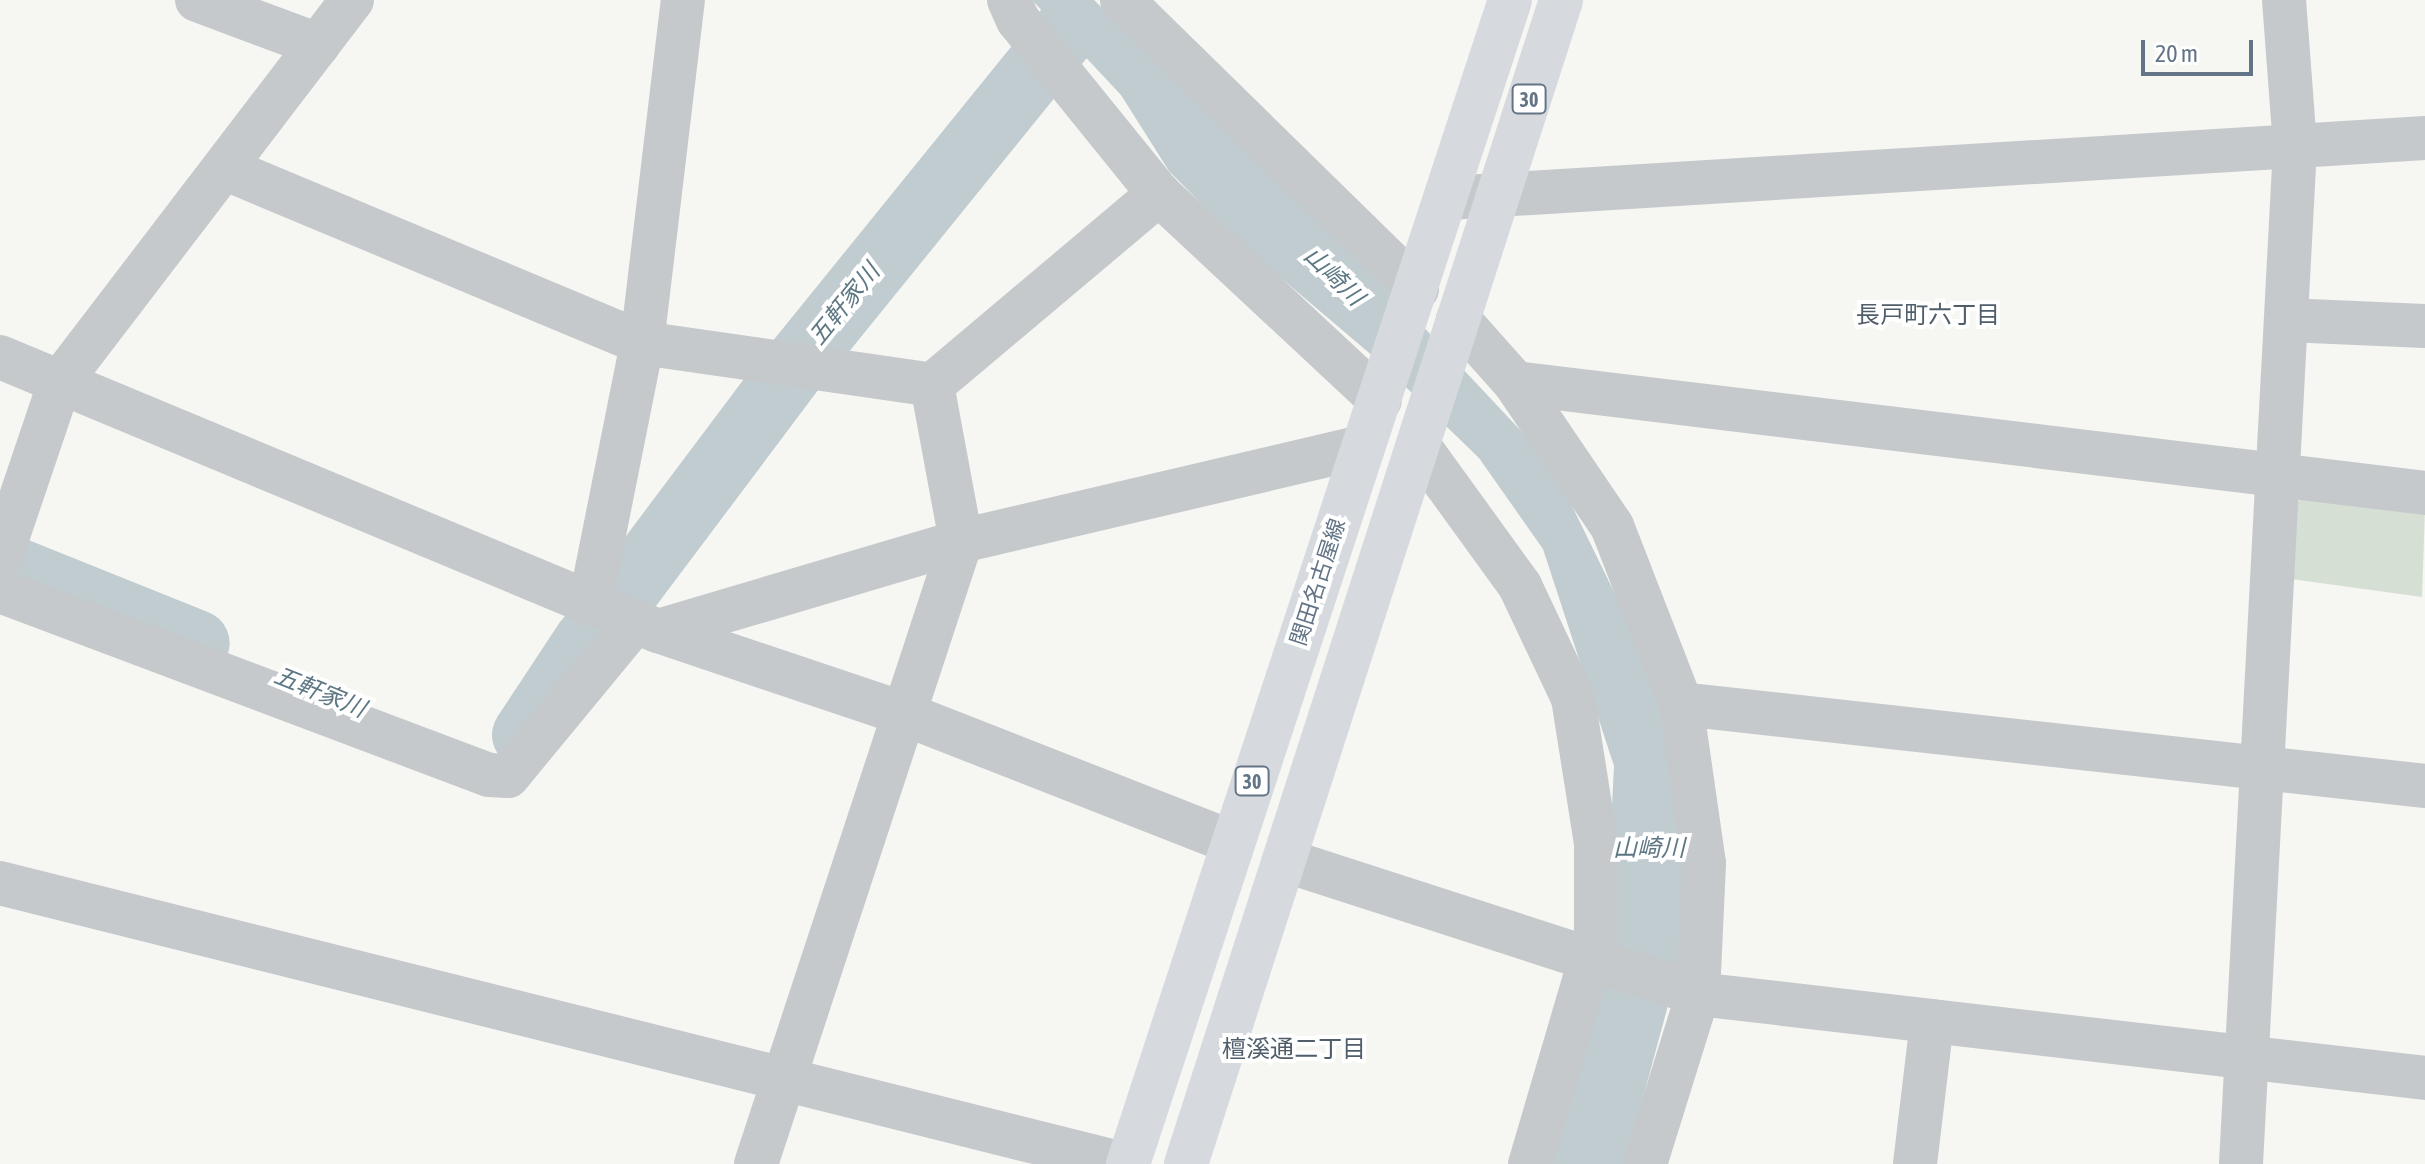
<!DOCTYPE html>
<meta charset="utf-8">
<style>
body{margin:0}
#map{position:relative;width:2425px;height:1164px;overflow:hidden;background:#f6f6f2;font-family:"Asap Condensed","Noto Sans JP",sans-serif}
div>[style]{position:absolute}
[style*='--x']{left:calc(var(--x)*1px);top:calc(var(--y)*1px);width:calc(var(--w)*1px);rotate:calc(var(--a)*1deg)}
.green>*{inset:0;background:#d6dfd3}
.water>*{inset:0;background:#c1ccd1}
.river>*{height:66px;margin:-33px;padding:0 33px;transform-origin:33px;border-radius:33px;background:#c1ccd1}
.minor>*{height:44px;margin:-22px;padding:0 22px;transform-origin:22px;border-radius:22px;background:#c5c9cc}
.major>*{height:44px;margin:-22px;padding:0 22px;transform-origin:22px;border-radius:22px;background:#d6dadf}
span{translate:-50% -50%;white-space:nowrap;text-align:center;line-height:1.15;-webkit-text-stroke:8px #fff;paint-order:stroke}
.shield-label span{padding:2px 6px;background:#fff;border:2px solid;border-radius:6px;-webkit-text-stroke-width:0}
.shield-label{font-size:20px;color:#627486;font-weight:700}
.street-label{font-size:22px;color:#627486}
.water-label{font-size:24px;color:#5d7783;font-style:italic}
.neighbourhood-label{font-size:24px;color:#505e6b}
.scale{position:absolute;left:2141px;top:40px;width:112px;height:36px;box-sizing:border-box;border:4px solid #627486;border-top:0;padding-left:10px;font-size:24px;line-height:28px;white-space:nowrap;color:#627486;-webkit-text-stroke:6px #fff;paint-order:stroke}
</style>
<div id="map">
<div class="green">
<i style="clip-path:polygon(2308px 493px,2425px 508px,2422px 597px,2291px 579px,2294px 505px)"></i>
</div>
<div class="water">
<i style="clip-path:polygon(1032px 0,1094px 0,1386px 287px,1551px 463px,1664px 694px,1688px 847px,1679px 965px,1625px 1164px,1549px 1164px,1605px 945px,1614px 766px,1543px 549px,1479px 458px,1381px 363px,1241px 244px,1169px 171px,1121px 95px)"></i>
</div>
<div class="river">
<i style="--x:0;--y:564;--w:212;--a:21.9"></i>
<i style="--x:626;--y:591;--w:281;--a:-53.1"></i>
<i style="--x:795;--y:366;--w:439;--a:-51"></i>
<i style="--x:525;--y:735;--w:113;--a:-56.6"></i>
</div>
<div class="minor">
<i style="--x:197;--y:0;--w:129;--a:20.4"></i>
<i style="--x:352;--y:0;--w:481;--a:127.4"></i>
<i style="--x:60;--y:382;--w:648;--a:22.61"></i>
<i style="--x:658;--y:631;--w:257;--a:18.6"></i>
<i style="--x:902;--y:713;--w:353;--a:21.4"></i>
<i style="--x:1009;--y:0;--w:22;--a:66"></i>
<i style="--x:1018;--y:20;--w:224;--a:51"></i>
<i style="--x:1159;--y:194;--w:302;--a:43"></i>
<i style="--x:1122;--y:0;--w:413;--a:44.4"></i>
<i style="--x:224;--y:168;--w:453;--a:22.7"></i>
<i style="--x:642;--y:343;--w:293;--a:8.2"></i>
<i style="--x:1448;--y:198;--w:979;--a:-3.51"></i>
<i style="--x:1458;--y:319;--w:86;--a:48.3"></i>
<i style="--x:1515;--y:383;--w:173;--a:55.9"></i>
<i style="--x:1612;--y:526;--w:191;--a:68.8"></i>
<i style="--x:1681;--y:704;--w:161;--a:81.8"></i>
<i style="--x:1704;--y:863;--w:131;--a:92.6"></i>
<i style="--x:1698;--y:994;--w:178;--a:107.3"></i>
<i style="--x:2286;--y:320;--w:139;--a:2.5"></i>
<i style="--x:0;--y:357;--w:65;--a:22.6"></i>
<i style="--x:60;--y:382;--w:187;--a:108.7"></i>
<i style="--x:1515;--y:383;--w:917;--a:6.89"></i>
<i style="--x:1418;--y:445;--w:174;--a:54.1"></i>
<i style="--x:1520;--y:586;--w:124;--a:64.7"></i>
<i style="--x:1573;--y:698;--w:147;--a:81"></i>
<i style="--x:1596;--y:843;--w:97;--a:90"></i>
<i style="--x:1596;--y:940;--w:234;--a:106.4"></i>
<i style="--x:0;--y:591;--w:522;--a:20.62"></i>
<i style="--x:489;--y:775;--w:19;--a:3"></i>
<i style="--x:508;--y:776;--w:200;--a:-50.5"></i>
<i style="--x:590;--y:604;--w:266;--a:-78.7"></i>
<i style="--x:642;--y:343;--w:345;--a:-83.2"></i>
<i style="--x:658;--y:631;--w:316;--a:-16.5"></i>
<i style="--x:961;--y:541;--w:413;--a:-13.2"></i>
<i style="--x:1681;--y:704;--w:749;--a:6.29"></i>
<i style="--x:1284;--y:860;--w:435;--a:17.9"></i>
<i style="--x:1698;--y:994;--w:732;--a:6.59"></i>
<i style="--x:0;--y:883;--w:1158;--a:14.05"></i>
<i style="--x:756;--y:1164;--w:656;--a:-71.79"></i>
<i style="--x:961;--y:541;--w:159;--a:-100.5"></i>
<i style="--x:932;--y:385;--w:297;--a:-40.1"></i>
<i style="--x:1915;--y:1164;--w:144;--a:-83.2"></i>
<i style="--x:2241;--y:1164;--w:1019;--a:-86.96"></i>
<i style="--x:2295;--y:146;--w:146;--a:-94.3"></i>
</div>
<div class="major">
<i style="--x:1128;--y:1164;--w:1225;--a:-71.83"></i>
<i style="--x:1186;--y:1164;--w:1223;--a:-72.14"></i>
</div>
<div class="shield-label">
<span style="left:1529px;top:99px">30</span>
<span style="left:1252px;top:781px">30</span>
</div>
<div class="street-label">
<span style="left:1318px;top:582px;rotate:-72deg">関田名古屋線</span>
</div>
<div class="water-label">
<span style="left:1334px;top:276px;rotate:44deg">山崎川</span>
<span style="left:844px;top:304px;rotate:-51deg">五軒家川</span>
<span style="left:320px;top:692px;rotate:22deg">五軒家川</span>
<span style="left:1649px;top:848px">山崎川</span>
</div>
<div class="neighbourhood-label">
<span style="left:1928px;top:315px">長戸町六丁目</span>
<span style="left:1294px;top:1049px">檀溪通二丁目</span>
</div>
<div class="scale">20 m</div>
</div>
